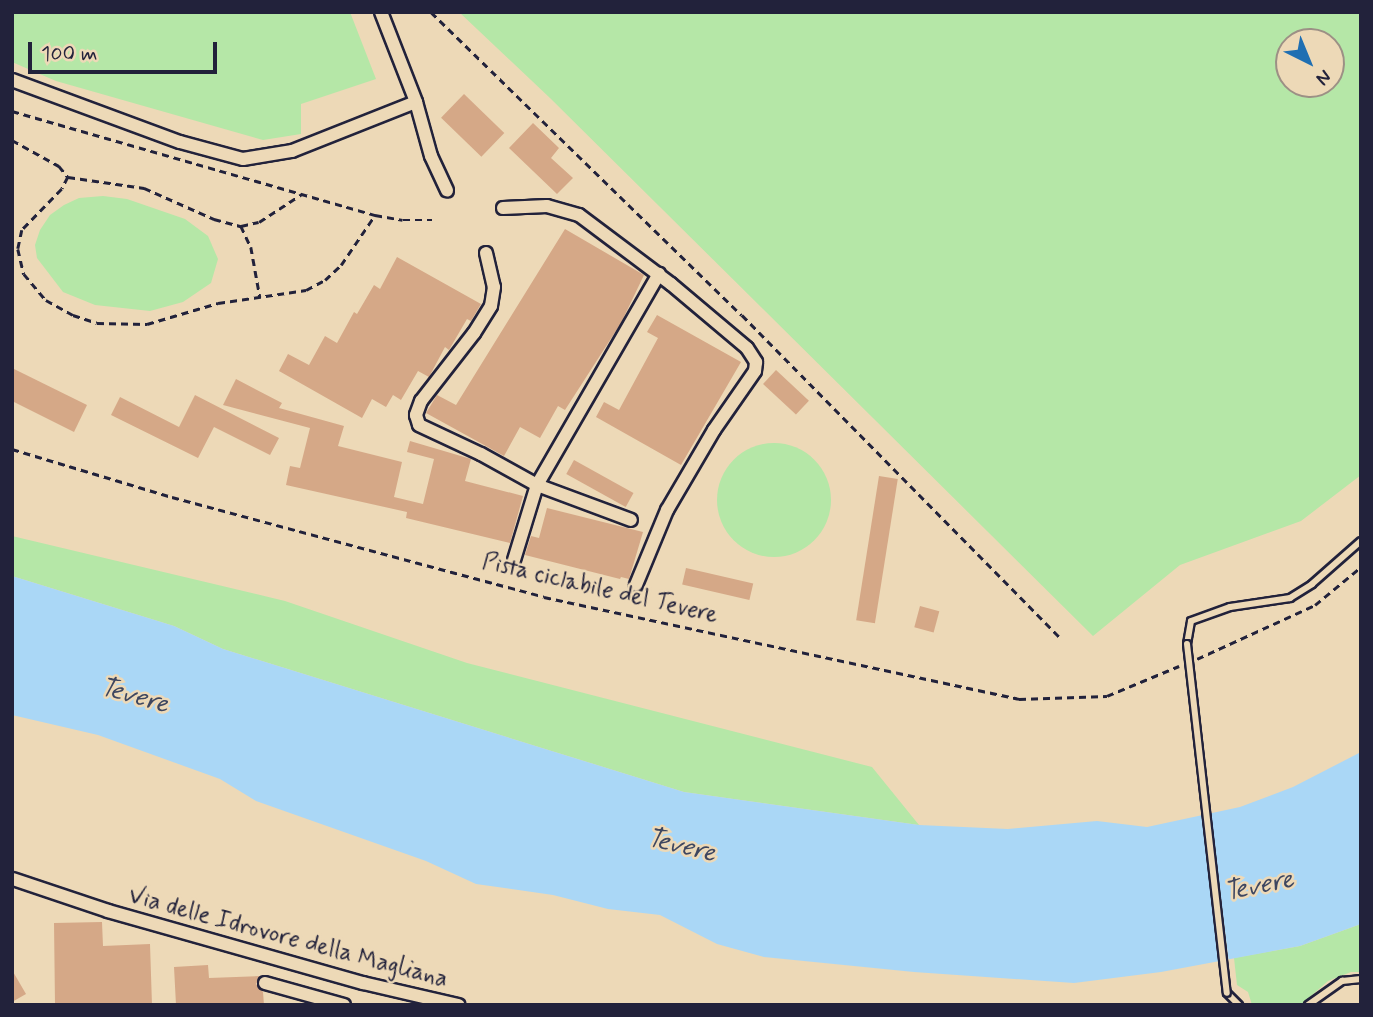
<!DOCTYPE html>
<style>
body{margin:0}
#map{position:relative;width:1373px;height:1017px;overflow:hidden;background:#edd9b7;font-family:Mynerve,sans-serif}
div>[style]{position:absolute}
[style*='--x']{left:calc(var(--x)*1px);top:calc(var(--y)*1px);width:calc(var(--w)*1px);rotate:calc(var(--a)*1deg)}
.green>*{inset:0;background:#b5e7a7}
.round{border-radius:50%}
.water>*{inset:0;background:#aad7f6}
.pier>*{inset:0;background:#edd9b7;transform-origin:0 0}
.building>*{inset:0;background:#d5a887;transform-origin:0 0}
.path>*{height:2.5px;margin-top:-1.25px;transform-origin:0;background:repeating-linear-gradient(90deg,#22223b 0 7px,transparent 0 12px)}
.roads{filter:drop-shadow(2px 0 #22223b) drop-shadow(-2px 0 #22223b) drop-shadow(0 2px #22223b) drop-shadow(0 -2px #22223b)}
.lane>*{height:6px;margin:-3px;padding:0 3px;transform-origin:3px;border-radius:3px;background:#edd9b7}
.street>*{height:12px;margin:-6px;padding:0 6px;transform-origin:6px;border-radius:6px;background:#edd9b7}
.bridges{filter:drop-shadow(2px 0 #22223b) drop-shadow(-2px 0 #22223b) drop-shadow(0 2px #22223b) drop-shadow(0 -2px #22223b)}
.lane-bridge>*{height:6px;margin:-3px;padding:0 3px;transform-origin:3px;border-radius:3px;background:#edd9b7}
span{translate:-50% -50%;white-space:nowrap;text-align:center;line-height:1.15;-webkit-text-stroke:5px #edd9b7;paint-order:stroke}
.street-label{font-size:24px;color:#22223b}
.water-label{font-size:26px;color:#3d4660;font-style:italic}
.frame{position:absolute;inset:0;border:14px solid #22223b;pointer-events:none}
.north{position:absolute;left:1275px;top:28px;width:70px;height:70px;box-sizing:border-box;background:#edd9b7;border:2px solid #9c9085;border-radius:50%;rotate:137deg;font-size:19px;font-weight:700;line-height:28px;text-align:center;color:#22223b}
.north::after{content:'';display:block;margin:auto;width:24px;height:32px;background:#1f6fb2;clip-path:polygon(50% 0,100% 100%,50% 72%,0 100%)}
.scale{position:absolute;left:28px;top:42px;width:189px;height:32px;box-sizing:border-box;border:4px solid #22223b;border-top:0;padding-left:9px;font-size:21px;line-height:24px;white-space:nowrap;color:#22223b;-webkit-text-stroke:5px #edd9b7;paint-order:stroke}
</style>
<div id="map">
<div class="green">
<i style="clip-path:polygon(12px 12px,350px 12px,376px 79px,301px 104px,301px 134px,263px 140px,56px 81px,12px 62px)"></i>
<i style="clip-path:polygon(evenodd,459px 12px,1361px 12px,1361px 475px,1301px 521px,1180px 565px,1093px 636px,550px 98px,459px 12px,1331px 42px,1331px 84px,1289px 84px,1289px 42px,1331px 42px)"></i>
<i style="clip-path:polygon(103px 196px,127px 199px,185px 219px,208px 236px,218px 259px,211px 283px,183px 302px,150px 311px,95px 305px,63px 292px,37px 258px,35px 245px,40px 230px,50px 215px,64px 205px,79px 198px)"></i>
<i class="round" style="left:717px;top:443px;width:114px;height:114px"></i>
<i style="clip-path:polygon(12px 536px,285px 601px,467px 663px,872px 767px,919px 825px,684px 792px,223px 649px,174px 626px,12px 576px)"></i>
<i style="clip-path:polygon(1361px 924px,1361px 972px,1351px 972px,1328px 981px,1301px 1005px,1252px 1005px,1248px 992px,1237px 985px,1234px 958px,1300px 946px)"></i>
</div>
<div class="water">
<i style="clip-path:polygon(12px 576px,174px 626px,223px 649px,684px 792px,919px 825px,1008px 829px,1097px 821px,1147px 827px,1240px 807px,1293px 787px,1361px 752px,1361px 924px,1300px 946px,1161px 972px,1074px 983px,914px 972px,764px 957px,717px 944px,660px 915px,608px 909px,553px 895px,476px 884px,426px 861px,256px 801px,220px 779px,98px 735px,12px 715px)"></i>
</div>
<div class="pier">
<i style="left:1210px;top:809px;width:155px;height:8px;rotate:83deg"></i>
</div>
<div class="building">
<i style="left:464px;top:94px;width:56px;height:33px;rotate:44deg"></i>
<i style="clip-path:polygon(533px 123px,559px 148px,551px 158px,573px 178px,557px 194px,509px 148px)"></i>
<i style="clip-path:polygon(565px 229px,644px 275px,621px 323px,565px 410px,558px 406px,540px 438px,520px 427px,504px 456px,426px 413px,437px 395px,456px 405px)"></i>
<i style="clip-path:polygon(397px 257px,481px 304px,471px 321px,467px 319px,449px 350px,445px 347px,429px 377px,418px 371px,401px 400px,393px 395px,386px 407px,372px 399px,362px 418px,279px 371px,288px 354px,309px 365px,325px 336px,337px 343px,354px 312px,357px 314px,374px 285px,380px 289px)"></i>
<i style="clip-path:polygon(657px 315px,741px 362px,681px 465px,596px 417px,604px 402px,619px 410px,658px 338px,647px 332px)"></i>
<i style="clip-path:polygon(12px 368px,87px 405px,74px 432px,12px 401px)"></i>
<i style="left:776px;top:370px;width:45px;height:19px;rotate:43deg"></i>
<i style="clip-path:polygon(236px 379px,282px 403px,279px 408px,344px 426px,338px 446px,402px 462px,394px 497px,423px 504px,434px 459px,407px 452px,410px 441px,471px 459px,465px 481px,523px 496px,510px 543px,406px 518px,407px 512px,286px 485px,290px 466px,300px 468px,310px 428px,223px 405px)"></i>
<i style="clip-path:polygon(195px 395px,279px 438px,270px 455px,214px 427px,198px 458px,111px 415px,120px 397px,179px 427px)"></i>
<i style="left:574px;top:460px;width:68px;height:16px;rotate:29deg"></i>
<i style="left:879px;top:476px;width:19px;height:146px;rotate:9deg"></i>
<i style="clip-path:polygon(547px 508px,643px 532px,629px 579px,621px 577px,620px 579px,525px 555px,531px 536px,539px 538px)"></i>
<i style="left:686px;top:568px;width:69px;height:17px;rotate:13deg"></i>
<i style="left:920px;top:606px;width:20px;height:22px;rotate:15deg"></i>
<i style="clip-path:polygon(102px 922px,103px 946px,150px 944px,152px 1005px,55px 1005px,54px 923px)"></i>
<i style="clip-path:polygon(208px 965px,209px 978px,261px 976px,256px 984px,263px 992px,264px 1005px,176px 1005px,174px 967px)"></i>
<i style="clip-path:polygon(12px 970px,26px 994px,12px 1002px)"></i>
</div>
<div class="path">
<i style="--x:431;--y:12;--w:434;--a:44.3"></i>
<i style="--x:742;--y:315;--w:453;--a:45.4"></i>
<i style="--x:12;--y:111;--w:378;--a:16"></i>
<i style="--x:375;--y:215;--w:28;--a:10"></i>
<i style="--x:403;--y:220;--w:29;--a:0"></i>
<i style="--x:12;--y:140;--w:54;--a:29"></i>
<i style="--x:59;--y:166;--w:14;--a:51"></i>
<i style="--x:68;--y:177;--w:13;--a:117"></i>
<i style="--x:62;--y:189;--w:57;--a:134.3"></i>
<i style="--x:22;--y:230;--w:19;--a:102"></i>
<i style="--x:18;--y:249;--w:26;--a:77"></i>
<i style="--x:24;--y:274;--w:34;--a:50"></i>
<i style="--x:46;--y:300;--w:31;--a:29"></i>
<i style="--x:73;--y:315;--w:25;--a:18"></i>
<i style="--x:97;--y:323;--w:50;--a:1.1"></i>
<i style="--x:147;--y:324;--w:74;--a:-16.5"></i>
<i style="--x:218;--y:303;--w:89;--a:-8.4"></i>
<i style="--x:306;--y:290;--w:21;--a:-28"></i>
<i style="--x:325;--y:280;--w:22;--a:-43"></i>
<i style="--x:341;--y:265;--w:60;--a:-55.8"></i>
<i style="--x:68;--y:177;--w:77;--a:8.2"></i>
<i style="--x:144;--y:188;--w:77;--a:23.9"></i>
<i style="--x:214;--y:219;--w:28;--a:15"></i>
<i style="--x:241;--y:226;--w:18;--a:-13"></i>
<i style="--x:259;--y:222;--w:51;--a:-33.1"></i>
<i style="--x:241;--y:226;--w:23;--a:65"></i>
<i style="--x:251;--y:247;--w:51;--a:79.8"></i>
<i style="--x:12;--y:449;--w:167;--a:16.7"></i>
<i style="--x:172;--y:497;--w:385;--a:15"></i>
<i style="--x:544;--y:597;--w:486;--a:12.1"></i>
<i style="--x:1019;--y:699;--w:88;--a:-2"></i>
<i style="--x:1107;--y:696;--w:78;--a:-22.6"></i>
<i style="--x:1197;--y:659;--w:130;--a:-24.6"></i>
<i style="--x:1315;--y:605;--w:60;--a:-39.6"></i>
</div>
<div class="roads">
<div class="lane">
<i style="--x:1187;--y:644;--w:23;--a:-80"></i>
<i style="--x:1191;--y:621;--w:41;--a:-19.7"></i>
<i style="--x:1230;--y:607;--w:61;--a:-8.5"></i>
<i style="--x:1290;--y:598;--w:26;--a:-32"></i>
<i style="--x:1312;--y:584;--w:65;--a:-41.3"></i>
<i style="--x:1227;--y:993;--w:17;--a:45"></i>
<i style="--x:1308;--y:1005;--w:42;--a:-35.2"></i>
<i style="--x:1342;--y:981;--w:19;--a:-6"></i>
</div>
<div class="street">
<i style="--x:381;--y:12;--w:97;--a:68.7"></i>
<i style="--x:416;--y:102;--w:56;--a:74.5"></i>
<i style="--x:431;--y:156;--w:38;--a:65"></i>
<i style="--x:12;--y:80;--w:179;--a:20.3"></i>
<i style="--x:180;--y:142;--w:65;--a:15.1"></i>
<i style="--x:243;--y:159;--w:50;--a:-9.3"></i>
<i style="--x:292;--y:151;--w:133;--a:-21.6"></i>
<i style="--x:503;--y:208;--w:44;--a:-2.6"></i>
<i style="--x:547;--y:206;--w:33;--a:16"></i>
<i style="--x:579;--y:215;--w:115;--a:36.9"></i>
<i style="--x:671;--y:284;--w:99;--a:40.1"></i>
<i style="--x:747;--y:348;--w:17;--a:57"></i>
<i style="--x:756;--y:362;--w:9;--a:96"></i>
<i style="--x:755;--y:371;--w:72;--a:124.8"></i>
<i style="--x:714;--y:430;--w:93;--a:120.4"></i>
<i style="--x:667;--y:510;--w:81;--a:112.5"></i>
<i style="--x:486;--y:253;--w:35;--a:77"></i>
<i style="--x:494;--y:287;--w:19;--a:99"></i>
<i style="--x:491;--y:306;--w:32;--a:122"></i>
<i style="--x:474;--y:333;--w:86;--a:127.9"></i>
<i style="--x:421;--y:401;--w:15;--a:110"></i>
<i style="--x:416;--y:415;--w:10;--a:73"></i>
<i style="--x:419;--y:425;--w:68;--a:25.1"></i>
<i style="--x:481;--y:454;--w:64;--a:29"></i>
<i style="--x:537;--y:485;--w:100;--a:20.4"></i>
<i style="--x:514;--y:560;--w:78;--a:-73"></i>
<i style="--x:537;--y:485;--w:244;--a:-60"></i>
<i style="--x:13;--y:879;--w:100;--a:18.6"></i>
<i style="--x:108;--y:911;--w:265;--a:15.8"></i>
<i style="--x:363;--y:983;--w:98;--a:13"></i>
<i style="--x:265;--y:983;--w:82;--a:15.6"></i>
</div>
</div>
<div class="bridges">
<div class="lane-bridge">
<i style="--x:1187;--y:644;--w:351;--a:83.5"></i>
</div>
</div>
<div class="street-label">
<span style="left:600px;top:589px;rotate:13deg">Pista ciclabile del Tevere</span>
<span style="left:288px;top:938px;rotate:15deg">Via delle Idrovore della Magliana</span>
</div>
<div class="water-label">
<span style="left:134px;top:697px;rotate:16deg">Tevere</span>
<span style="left:681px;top:847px;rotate:14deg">Tevere</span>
<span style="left:1259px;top:887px;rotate:-11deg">Tevere</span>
</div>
<div class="frame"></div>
<div class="north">N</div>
<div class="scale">100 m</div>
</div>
